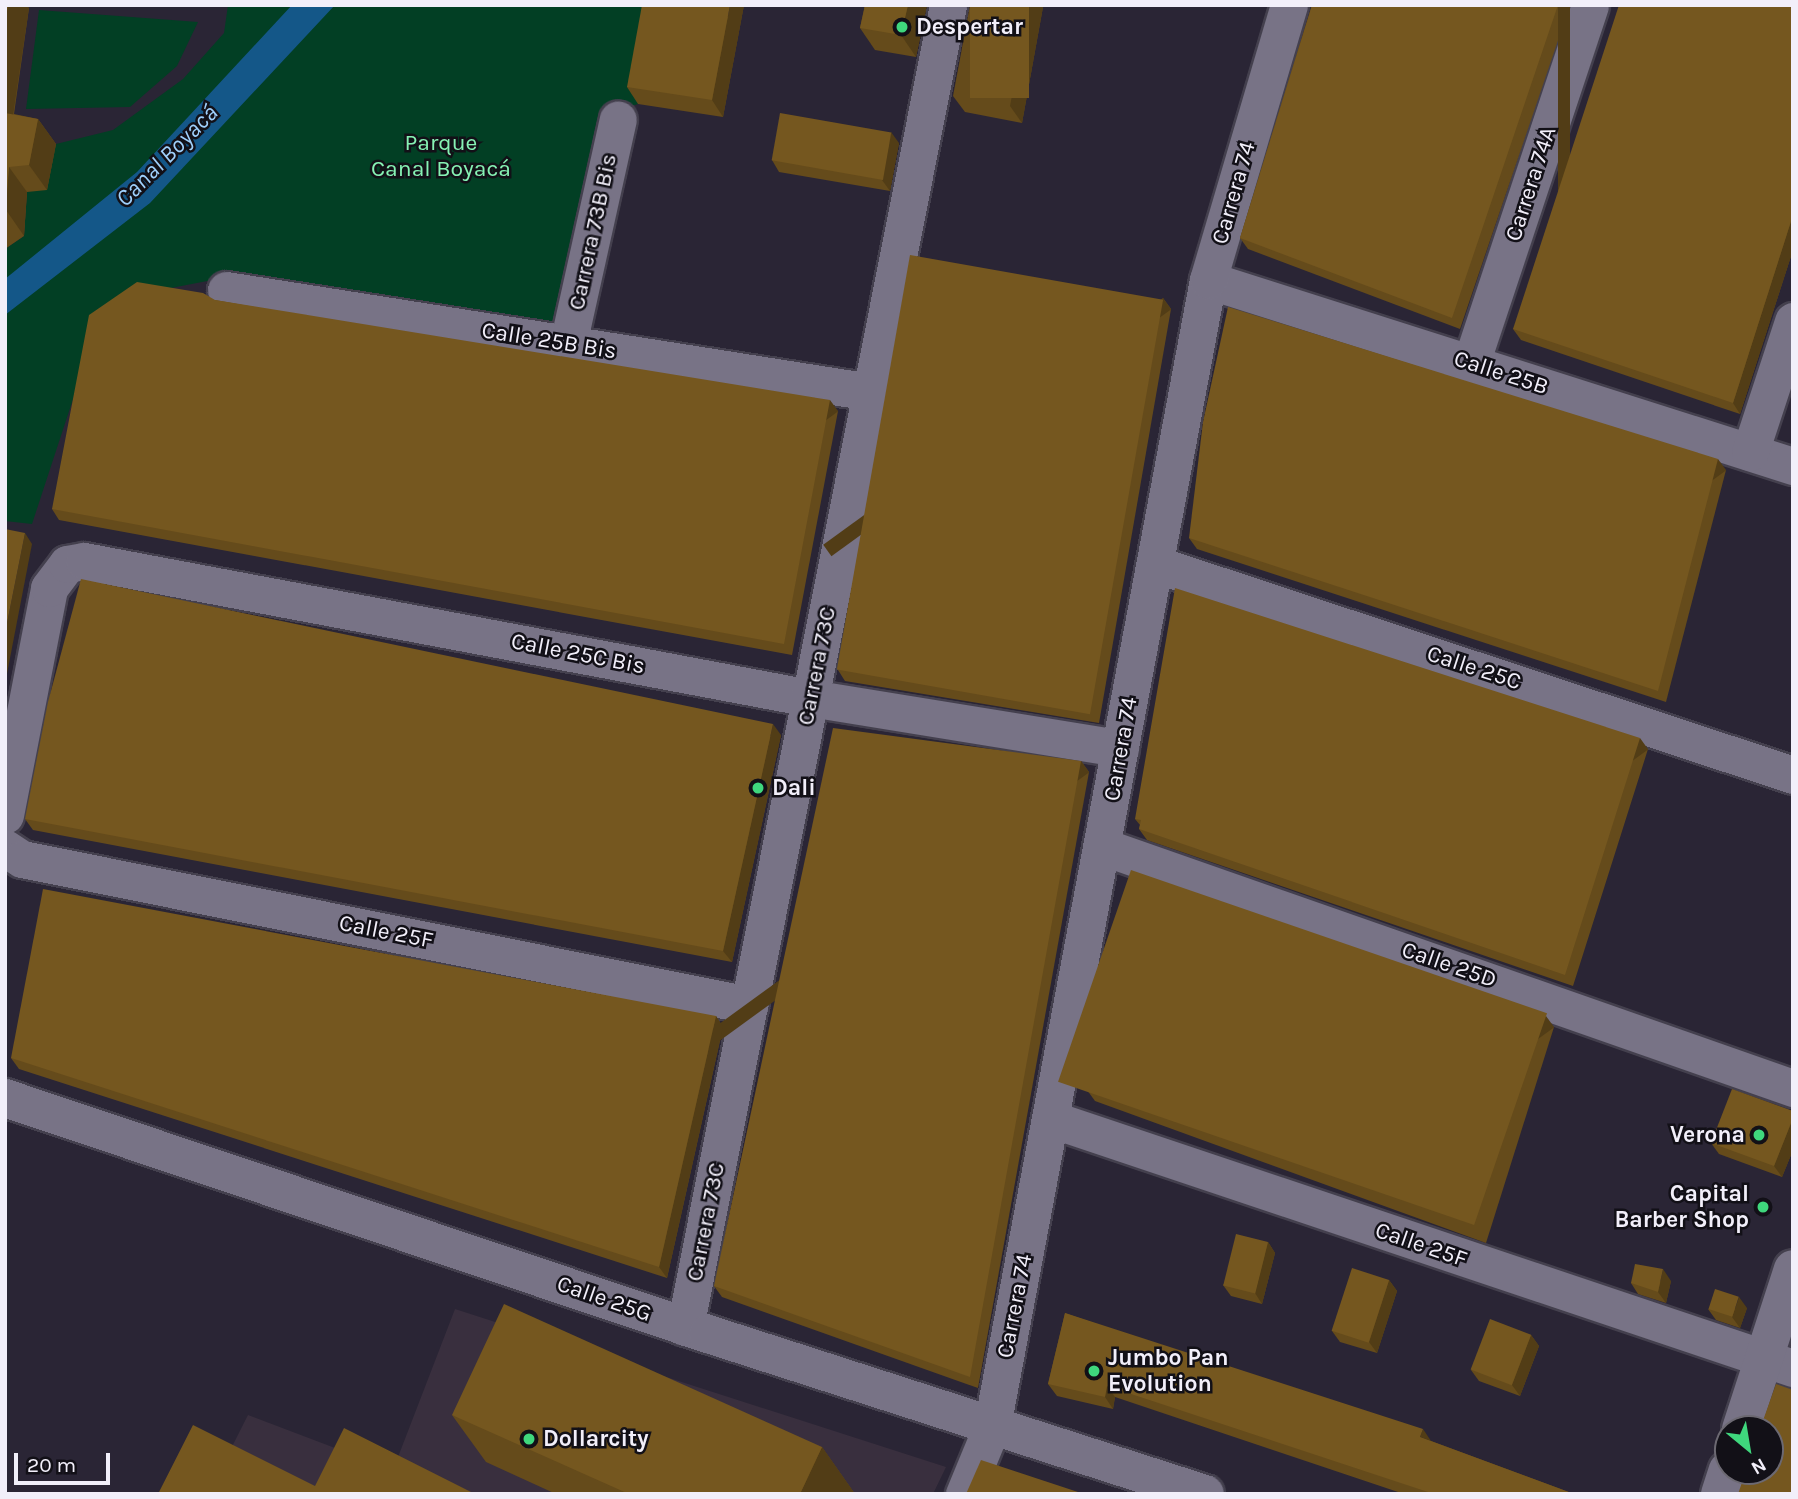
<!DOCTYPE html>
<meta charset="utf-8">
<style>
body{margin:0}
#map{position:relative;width:1798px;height:1499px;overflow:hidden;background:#2a2535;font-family:Karla,sans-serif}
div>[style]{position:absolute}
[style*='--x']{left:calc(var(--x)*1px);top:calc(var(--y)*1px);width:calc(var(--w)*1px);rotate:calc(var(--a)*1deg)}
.commercial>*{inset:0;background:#392f3e}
.green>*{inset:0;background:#023f24}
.water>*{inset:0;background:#145788}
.roads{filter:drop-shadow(2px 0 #44404e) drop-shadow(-2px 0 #44404e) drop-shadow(0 2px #44404e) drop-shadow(0 -2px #44404e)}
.minor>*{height:37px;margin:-18.5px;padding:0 18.5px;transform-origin:18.5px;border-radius:18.5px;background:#787386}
.tertiary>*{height:38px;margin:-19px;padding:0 19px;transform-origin:19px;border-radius:19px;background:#787386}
.wall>*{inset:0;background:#654b1b}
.shaded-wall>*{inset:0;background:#523d16;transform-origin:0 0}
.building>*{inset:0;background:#75571f;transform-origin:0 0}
.dots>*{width:19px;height:19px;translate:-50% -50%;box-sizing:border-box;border:4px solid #121017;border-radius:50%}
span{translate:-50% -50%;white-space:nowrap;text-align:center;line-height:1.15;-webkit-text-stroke:5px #121017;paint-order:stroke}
.poi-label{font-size:23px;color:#f2effa;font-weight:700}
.left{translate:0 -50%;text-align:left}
.right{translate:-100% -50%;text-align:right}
.park-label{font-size:23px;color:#86f2b4}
.street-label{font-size:23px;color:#f2effa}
.water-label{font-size:24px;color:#9fd0fc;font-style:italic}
.frame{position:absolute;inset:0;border:7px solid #f2effa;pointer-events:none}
.north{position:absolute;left:1714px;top:1415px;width:70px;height:70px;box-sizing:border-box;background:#121017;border:2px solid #6c6972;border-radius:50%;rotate:150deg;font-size:19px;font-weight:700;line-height:28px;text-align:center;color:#f2effa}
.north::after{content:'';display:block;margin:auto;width:24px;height:32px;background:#3fd77d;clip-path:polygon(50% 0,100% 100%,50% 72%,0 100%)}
.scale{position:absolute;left:14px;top:1453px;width:96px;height:32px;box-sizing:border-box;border:4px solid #f2effa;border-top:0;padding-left:9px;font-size:21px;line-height:24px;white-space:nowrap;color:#f2effa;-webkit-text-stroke:5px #121017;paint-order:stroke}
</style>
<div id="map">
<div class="commercial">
<i style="clip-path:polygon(455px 1309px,946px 1467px,933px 1494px,208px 1494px,248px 1415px,393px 1470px)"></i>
</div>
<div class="green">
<i style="clip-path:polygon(228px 5px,656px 5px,638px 104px,608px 114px,561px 327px,228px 277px,145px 293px,97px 326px,32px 524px,5px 521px,5px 249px,24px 236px,27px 192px,56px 144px,113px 130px,183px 79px,224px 33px)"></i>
<i style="clip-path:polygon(39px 10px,198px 22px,177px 66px,130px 107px,26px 109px)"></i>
</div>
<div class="water">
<i style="clip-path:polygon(292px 5px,335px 5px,150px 203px,5px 315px,5px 279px,137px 172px)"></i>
</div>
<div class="roads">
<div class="minor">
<i style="--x:1208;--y:280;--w:614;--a:17.64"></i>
<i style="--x:226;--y:290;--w:653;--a:8.99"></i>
<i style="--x:568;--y:344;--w:230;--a:-77.5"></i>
<i style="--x:1471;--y:363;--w:377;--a:-71.6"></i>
<i style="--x:1750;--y:452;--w:138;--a:-71.8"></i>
<i style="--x:1155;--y:564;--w:672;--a:18.3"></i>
<i style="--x:5;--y:815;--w:231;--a:-79"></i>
<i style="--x:49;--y:588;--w:30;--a:-53"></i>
<i style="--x:67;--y:564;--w:17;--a:-10"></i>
<i style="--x:84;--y:561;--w:739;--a:10.69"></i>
<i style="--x:810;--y:698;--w:314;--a:9.2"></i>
<i style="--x:1104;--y:847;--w:730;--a:19.28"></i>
<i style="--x:5;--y:848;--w:20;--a:33"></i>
<i style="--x:22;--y:859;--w:742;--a:11.36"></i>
<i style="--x:1051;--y:1119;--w:783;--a:18.55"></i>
<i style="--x:685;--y:1327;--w:1348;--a:-78.75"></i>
<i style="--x:964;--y:1494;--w:74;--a:-67.6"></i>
<i style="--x:992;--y:1426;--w:1166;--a:-79.33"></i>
<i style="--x:1208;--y:280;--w:287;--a:-73.6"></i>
</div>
<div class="tertiary">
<i style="--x:5;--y:1098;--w:742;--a:18.56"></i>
<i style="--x:708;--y:1334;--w:522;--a:17.85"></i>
<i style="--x:1741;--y:1429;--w:168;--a:-72"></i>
<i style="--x:1720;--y:1494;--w:25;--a:-72"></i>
</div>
</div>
<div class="wall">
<i style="clip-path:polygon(5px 5px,29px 8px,14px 114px,38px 119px,56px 144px,47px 190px,27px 192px,24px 236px,5px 249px)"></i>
<i style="clip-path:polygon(744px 5px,723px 117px,638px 104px,627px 87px)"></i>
<i style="clip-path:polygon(865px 5px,927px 5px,916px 57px,875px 50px,860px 28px)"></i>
<i style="clip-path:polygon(970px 5px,1041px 5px,1043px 7px,1022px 123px,965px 112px,953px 96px)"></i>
<i style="clip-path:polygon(1312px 5px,1570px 5px,1460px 329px,1248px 249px,1240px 238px)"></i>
<i style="clip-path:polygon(1793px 5px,1793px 250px,1740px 414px,1521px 340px,1513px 329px)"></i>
<i style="clip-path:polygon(899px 143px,890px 191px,779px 172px,772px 160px)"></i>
<i style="clip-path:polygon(1163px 298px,1171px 309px,1099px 723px,845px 681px,838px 670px)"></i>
<i style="clip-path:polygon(215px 300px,838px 411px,792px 655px,59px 520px,52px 509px)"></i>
<i style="clip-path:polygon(1726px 470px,1666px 702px,1197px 549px,1189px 538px)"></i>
<i style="clip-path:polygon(781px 735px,732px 962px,33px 830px,25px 819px)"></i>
<i style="clip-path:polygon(1648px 749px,1573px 986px,1147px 840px,1139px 829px,1140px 825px,1135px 819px)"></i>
<i style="clip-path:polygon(1081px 761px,1089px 772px,978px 1388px,722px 1297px,714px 1286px)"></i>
<i style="clip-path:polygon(716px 1016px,723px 1027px,667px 1278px,19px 1069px,11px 1058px)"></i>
<i style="clip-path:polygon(1554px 1027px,1486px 1243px,1095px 1101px,1087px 1090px)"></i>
<i style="clip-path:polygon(1793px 1111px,1793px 1150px,1782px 1177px,1719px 1154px,1711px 1143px)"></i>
<i style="clip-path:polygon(1268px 1242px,1275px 1253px,1262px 1304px,1231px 1296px,1223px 1285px)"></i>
<i style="clip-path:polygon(1389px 1280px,1397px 1291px,1377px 1353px,1340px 1342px,1332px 1331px)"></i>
<i style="clip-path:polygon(1671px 1281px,1666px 1303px,1638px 1294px,1631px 1283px)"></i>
<i style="clip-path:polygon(1747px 1308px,1740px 1328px,1716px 1320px,1708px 1309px)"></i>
<i style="clip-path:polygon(1065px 1313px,1431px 1441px,1574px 1494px,1404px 1494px,1115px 1397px,1113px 1409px,1057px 1396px,1048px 1384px)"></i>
<i style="clip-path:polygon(1531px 1335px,1539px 1346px,1520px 1396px,1479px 1381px,1471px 1370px)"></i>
<i style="clip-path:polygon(452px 1415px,822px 1447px,855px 1494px,556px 1494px,486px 1462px)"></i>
</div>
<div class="shaded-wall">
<i style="clip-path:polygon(8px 5px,27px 5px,29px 8px,10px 136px,5px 129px,5px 23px)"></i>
<i style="clip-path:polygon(730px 5px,744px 5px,723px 117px,712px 100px)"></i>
<i style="clip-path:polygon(908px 5px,927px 5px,916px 57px,901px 35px)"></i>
<i style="clip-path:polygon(1029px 5px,1041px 5px,1043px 7px,1022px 123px,1010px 106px)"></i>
<i style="left:1558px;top:5px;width:12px;height:330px"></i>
<i style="clip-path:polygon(38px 119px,56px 144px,47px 190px,29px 165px)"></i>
<i style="clip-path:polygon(891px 132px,899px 143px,890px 191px,882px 180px)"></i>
<i style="clip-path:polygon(9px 167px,27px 192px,24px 236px,6px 210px)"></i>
<i style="clip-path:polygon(1793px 215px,1793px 250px,1740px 414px,1733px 403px)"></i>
<i style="left:1163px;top:298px;width:14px;height:420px;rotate:54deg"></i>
<i style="left:830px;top:400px;width:14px;height:248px;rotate:54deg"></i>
<i style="left:1718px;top:459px;width:14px;height:240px;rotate:54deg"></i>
<i style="clip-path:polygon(25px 533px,32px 544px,5px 684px,5px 633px)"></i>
<i style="clip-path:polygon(773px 724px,781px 735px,732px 962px,723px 951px)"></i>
<i style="left:1640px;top:738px;width:14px;height:249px;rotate:54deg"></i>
<i style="left:1081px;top:761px;width:14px;height:626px;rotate:54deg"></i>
<i style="clip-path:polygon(716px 1016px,723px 1027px,667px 1278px,659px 1267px)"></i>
<i style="left:1546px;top:1016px;width:14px;height:226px;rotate:54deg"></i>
<i style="clip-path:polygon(1793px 1118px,1793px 1150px,1782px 1177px,1774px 1166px)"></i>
<i style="clip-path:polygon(1268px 1242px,1275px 1253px,1262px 1304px,1255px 1293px)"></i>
<i style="clip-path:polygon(1663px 1269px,1671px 1281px,1666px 1303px,1658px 1292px)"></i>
<i style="clip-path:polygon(1389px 1280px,1397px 1291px,1377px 1353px,1369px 1342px)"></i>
<i style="clip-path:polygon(1739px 1297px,1747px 1308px,1740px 1328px,1732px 1317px)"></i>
<i style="clip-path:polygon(1531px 1335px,1539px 1346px,1520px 1396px,1512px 1385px)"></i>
<i style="clip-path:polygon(1107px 1386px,1115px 1397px,1113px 1409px,1105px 1397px)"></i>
<i style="clip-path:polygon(1423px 1429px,1431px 1441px,1420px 1437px)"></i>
<i style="clip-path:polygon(822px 1447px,855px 1494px,800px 1494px)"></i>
</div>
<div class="building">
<i style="clip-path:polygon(5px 5px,8px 5px,5px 23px)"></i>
<i style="clip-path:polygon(642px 5px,730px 5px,712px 100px,627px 87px)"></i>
<i style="clip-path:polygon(865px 5px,908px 5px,901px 35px,860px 28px)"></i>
<i style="left:970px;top:5px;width:59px;height:93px"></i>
<i style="clip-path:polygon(1312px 5px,1558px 5px,1452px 318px,1240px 238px)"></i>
<i style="clip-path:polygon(1619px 5px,1793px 5px,1793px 215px,1733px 403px,1513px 329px)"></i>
<i style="clip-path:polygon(5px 113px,38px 119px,29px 165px,9px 167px,5px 211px)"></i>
<i style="left:780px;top:113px;width:113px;height:48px;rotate:10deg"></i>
<i style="left:910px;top:255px;width:257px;height:421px;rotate:10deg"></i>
<i style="clip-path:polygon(137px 282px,203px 293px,215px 300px,830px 400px,784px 644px,52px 509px,89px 315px)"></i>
<i style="clip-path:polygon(1228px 307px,1718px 459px,1658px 691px,1189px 538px,1203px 422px)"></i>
<i style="clip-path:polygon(5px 529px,25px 533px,5px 633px)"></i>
<i style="clip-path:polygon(81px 579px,773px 724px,723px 951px,25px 819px,48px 702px)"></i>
<i style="clip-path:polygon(1175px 588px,1640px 738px,1565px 975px,1139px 829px,1141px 820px,1135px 819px)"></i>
<i style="clip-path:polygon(833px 728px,1081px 761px,970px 1377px,714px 1286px)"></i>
<i style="left:1131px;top:870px;width:440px;height:224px;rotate:19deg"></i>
<i style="clip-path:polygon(43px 889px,716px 1016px,659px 1267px,11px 1058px)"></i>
<i style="clip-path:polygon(1732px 1089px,1793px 1111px,1793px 1118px,1774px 1166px,1711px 1143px)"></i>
<i style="left:1236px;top:1234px;width:33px;height:53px;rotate:14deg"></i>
<i style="clip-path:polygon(1635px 1264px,1663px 1269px,1658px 1292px,1631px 1283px)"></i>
<i style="left:1352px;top:1268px;width:39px;height:66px;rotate:18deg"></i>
<i style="left:1715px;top:1289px;width:25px;height:21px;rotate:18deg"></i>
<i style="clip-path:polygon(504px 1304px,822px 1447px,800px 1494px,629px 1494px,452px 1415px)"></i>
<i style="clip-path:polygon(1065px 1313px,1423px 1429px,1420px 1437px,1574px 1494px,1427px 1494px,1428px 1492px,1107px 1386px,1105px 1397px,1048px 1384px)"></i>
<i style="left:1490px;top:1319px;width:44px;height:54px;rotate:21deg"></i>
<i style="clip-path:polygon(1776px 1384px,1793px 1390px,1793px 1494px,1738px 1494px,1746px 1471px,1770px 1471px,1770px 1429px,1760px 1429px)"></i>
<i style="clip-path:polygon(193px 1425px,315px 1486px,344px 1428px,475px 1494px,158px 1494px)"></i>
<i style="clip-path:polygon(981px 1460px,1084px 1494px,966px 1494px)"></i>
</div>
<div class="dots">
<i style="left:902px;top:27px;background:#3fd77d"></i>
<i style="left:758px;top:788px;background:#3fd77d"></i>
<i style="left:1759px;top:1135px;background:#3fd77d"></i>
<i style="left:1763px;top:1207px;background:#3fd77d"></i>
<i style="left:1094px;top:1371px;background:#3fd77d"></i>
<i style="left:529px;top:1439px;background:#3fd77d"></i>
</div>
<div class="poi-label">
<span class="left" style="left:916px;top:27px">Despertar</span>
<span class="left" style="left:772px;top:788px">Dali</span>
<span class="right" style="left:1745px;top:1135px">Verona</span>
<span class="right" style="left:1749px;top:1207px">Capital<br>Barber Shop</span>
<span class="left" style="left:1108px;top:1371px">Jumbo Pan<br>Evolution</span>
<span class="left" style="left:543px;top:1439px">Dollarcity</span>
</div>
<div class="park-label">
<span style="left:441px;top:156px">Parque<br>Canal Boyacá</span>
</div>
<div class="street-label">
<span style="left:1531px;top:184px;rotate:-72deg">Carrera 74A</span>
<span style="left:1234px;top:193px;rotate:-74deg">Carrera 74</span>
<span style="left:593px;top:232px;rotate:-78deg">Carrera 73B Bis</span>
<span style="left:549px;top:341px;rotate:9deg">Calle 25B Bis</span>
<span style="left:1501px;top:373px;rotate:18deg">Calle 25B</span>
<span style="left:578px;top:654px;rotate:11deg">Calle 25C Bis</span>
<span style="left:817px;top:666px;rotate:-79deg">Carrera 73C</span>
<span style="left:1474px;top:668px;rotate:18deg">Calle 25C</span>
<span style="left:1121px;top:749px;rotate:-80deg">Carrera 74</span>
<span style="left:386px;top:932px;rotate:11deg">Calle 25F</span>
<span style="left:1449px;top:965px;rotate:19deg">Calle 25D</span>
<span style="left:706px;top:1222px;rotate:-79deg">Carrera 73C</span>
<span style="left:1421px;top:1245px;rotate:19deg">Calle 25F</span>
<span style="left:604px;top:1299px;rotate:19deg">Calle 25G</span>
<span style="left:1015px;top:1306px;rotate:-79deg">Carrera 74</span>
</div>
<div class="water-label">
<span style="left:167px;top:156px;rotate:-45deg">Canal Boyacá</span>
</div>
<div class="frame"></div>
<div class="north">N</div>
<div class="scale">20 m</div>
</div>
